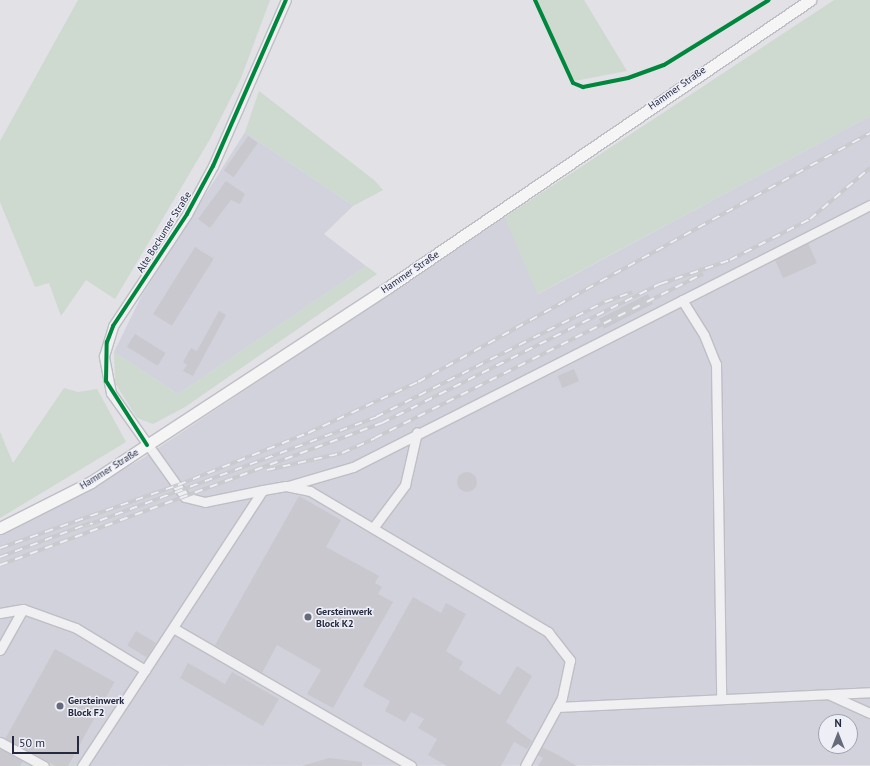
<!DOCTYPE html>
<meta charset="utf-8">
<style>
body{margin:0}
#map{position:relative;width:870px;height:766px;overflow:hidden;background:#e1e1e6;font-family:"PT Sans",sans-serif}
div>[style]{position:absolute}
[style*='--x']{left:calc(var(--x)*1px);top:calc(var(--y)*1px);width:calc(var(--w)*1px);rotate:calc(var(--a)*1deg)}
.built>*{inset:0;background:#d1d2dc}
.green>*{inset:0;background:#ced9d0}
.building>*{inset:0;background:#c8c8ce;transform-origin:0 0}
.round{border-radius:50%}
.roads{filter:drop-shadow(1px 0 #bebec4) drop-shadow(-1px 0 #bebec4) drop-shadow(0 1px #bebec4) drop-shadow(0 -1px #bebec4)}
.minor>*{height:9px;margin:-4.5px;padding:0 4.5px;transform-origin:4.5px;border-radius:4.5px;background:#f0f0f3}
.major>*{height:11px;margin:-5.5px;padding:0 5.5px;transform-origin:5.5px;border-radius:5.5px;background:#f5f5f6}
.rail>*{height:4px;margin-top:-2px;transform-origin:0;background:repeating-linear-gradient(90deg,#eeeff6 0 8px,#c9cace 0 16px);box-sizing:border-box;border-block:1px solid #c9cace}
.cycleway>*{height:4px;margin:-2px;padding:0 2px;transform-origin:2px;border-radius:2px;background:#00873e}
.dots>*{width:11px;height:11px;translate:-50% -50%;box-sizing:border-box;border:2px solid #eeeff6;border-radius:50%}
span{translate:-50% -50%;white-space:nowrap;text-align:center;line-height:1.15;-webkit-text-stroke:3px #eeeff6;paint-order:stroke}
.street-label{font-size:10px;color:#262a41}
.poi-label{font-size:10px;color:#262a41;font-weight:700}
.left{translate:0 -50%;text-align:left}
.north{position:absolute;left:818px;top:714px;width:40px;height:40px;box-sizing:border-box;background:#eeeff6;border:1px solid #9ea0ae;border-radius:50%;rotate:0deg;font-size:11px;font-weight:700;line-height:16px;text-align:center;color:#262a41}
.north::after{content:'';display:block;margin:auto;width:14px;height:18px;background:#676a7b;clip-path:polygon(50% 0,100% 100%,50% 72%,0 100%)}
.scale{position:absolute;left:12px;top:736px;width:67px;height:18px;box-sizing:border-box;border:2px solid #262a41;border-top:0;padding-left:5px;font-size:12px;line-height:14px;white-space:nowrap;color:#262a41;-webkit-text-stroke:3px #eeeff6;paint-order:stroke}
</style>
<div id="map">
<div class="built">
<i style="clip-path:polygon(evenodd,870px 116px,870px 765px,0 766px,0 534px,140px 460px,505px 217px,538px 294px,870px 116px,826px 722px,850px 722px,850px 746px,826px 746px,826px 722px)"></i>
<i style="clip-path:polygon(245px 132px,353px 206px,324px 234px,366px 266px,178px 394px,114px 352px,142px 295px)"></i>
</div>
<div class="green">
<i style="clip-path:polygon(78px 0,270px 0,241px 78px,210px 139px,115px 299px,86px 280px,61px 316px,49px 283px,35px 287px,0 202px,0 141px)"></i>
<i style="clip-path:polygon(537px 0,584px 0,627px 71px,574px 81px)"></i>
<i style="clip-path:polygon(834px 0,870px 0,870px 116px,537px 294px,505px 217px)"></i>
<i style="clip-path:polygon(259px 91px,374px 180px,383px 190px,353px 206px,245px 132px)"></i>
<i style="clip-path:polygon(366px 266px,377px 274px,185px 407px,153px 424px,137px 418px,115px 383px,114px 352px,178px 394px)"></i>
<i style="clip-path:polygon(64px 388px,78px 392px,97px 389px,126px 442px,0 518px,0 432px,13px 463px)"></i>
</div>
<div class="building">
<i style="left:248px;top:136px;width:12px;height:42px;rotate:35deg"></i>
<i style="clip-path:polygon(226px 181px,245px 194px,240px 204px,231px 200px,210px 228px,198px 219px)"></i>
<i style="left:808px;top:243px;width:22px;height:37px;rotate:66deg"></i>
<i style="left:195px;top:247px;width:22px;height:79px;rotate:32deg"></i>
<i style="left:648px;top:294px;width:11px;height:55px;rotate:63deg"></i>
<i style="clip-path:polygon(219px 311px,226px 315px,193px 376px,183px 371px,187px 365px,183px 362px,191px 348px,197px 351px)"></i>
<i style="left:135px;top:334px;width:36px;height:15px;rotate:32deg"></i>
<i style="left:574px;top:369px;width:13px;height:18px;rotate:67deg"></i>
<i class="round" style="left:457px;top:472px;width:20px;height:20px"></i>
<i style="clip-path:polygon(299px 496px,341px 520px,326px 547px,379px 576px,375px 583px,382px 587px,378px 594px,393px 602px,333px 708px,307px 694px,321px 670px,277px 645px,262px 673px,215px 645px)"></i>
<i style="clip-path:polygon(413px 597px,441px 613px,446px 603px,466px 614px,446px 651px,463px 662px,459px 669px,500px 695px,517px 666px,532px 676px,506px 722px,532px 741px,527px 749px,514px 742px,501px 766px,447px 766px,428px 755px,437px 739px,418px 728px,424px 719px,411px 712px,405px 722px,385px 711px,390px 701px,363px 686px)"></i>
<i style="left:136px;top:631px;width:23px;height:17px;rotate:31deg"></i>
<i style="left:55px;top:649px;width:68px;height:102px;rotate:29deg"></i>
<i style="clip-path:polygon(188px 663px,225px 684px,232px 672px,279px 699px,263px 726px,180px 678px)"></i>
<i style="clip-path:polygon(542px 747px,558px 755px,577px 766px,538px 766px,543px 758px,538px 755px)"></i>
<i style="clip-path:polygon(0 749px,23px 761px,20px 766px,0 766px)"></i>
<i style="clip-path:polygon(329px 758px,362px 762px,362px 766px,302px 766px)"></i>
</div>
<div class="roads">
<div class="minor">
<i style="--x:682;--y:300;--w:41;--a:57.8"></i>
<i style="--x:704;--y:335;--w:31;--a:68"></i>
<i style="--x:716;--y:364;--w:333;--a:89.1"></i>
<i style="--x:288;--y:486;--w:68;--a:-16.3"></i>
<i style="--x:353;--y:467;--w:580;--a:-26.87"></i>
<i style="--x:263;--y:490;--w:59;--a:168.3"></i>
<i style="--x:205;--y:502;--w:21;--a:-166"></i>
<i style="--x:185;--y:497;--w:128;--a:-125.4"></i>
<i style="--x:111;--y:393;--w:38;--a:-101"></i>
<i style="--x:104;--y:356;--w:31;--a:-73"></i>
<i style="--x:113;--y:326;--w:134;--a:-56.5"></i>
<i style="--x:187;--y:214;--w:55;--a:-61.6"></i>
<i style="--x:213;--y:166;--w:181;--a:-66.3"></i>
<i style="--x:373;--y:528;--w:54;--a:-53.3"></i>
<i style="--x:405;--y:485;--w:54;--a:-77.2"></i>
<i style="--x:0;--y:613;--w:23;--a:-10"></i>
<i style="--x:23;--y:609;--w:56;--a:19.7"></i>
<i style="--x:76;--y:628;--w:81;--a:31.3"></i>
<i style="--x:145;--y:670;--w:215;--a:-56.8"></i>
<i style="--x:263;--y:490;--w:23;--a:-10"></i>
<i style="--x:286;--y:486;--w:25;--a:12"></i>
<i style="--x:310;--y:491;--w:277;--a:30.6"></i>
<i style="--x:548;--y:632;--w:36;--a:52"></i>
<i style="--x:570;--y:660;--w:39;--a:102"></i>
<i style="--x:562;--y:698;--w:77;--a:118.6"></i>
<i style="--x:175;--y:629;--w:273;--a:30.1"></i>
<i style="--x:0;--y:650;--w:47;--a:-60.7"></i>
<i style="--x:830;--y:695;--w:44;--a:24.2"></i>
<i style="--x:557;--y:707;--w:313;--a:-2.7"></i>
<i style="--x:0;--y:742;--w:50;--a:28.6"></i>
<i style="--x:82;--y:766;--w:115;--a:-56.7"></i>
</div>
<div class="major">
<i style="--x:0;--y:528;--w:102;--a:-26.8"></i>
<i style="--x:91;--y:482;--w:67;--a:-33.5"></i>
<i style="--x:147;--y:445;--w:287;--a:-33.2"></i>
<i style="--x:387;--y:288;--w:512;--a:-34.25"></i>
</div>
</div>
<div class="rail">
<i style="--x:267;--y:470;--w:77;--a:-12.8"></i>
<i style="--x:342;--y:453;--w:36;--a:-24"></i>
<i style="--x:375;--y:438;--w:367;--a:-26.6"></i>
<i style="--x:85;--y:526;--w:311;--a:-20.5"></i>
<i style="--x:376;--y:417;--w:256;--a:-26.7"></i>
<i style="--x:605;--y:302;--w:29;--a:-20"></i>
<i style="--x:0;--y:548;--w:189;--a:-19.5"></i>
<i style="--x:178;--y:485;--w:140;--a:-21.8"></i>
<i style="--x:308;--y:433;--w:121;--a:-24.9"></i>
<i style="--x:418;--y:382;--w:516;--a:-28.85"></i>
<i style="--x:0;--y:557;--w:96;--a:-20.7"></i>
<i style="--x:0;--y:565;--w:408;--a:-20.4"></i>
<i style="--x:382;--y:423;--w:311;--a:-26.6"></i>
<i style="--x:660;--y:284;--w:74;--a:-18.9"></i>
<i style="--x:730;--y:260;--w:90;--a:-27.1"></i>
<i style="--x:810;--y:219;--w:79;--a:-40.4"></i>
</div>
<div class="cycleway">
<i style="--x:535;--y:0;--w:91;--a:65.4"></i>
<i style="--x:573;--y:83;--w:11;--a:22"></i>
<i style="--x:583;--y:87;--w:46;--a:-11.3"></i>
<i style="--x:628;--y:78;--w:38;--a:-20"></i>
<i style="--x:664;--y:65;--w:123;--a:-31.8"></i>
<i style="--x:147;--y:445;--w:76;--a:-122.6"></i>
<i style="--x:106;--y:381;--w:39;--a:-89"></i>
<i style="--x:107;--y:342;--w:17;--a:-69"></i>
<i style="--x:113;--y:326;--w:134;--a:-56.5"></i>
<i style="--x:187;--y:214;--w:55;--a:-61.6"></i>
<i style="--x:213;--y:166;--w:181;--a:-66.3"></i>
</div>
<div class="dots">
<i style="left:308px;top:617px;background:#676a7b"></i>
<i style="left:60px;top:706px;background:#676a7b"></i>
</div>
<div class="street-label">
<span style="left:677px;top:88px;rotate:-35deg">Hammer Straße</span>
<span style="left:164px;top:232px;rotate:-58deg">Alte Bockumer Straße</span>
<span style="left:410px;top:272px;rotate:-34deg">Hammer Straße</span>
<span style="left:109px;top:469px;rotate:-32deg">Hammer Straße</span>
</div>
<div class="poi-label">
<span class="left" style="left:316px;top:617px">Gersteinwerk<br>Block K2</span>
<span class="left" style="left:68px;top:706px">Gersteinwerk<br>Block F2</span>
</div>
<div class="north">N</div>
<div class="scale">50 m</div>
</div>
